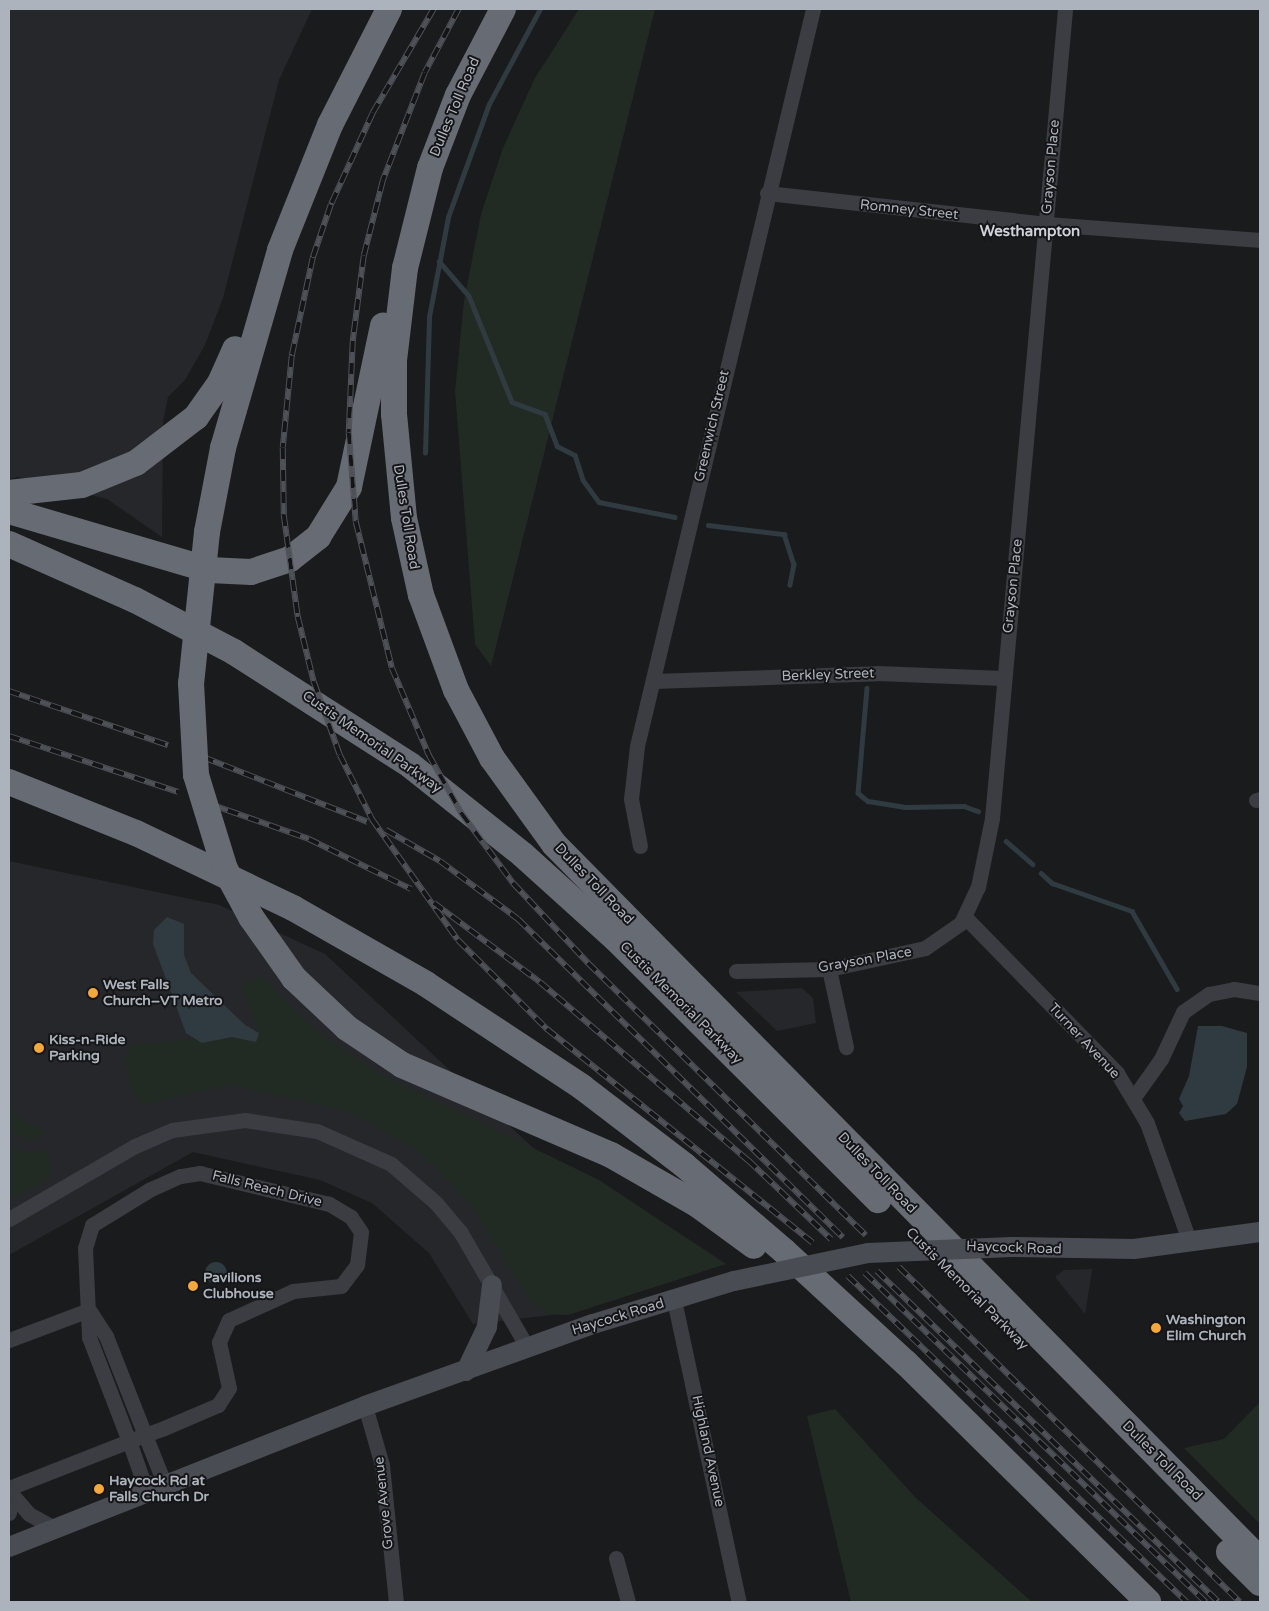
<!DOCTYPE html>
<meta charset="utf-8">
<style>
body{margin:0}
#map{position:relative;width:1269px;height:1611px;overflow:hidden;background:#1a1b1d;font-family:"Varela Round",sans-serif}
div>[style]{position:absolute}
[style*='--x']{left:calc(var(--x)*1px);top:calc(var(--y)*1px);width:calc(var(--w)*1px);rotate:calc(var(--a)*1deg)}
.built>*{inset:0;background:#26272a}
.green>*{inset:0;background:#222b23}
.water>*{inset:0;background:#303b41}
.round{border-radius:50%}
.stream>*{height:4.5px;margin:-2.25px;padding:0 2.25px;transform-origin:2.25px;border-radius:2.25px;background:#303b41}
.street>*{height:15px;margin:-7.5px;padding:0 7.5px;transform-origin:7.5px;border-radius:7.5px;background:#3b3d42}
.secondary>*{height:20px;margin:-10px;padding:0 10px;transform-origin:10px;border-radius:10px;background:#494c52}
.highway>*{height:26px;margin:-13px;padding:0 13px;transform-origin:13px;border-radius:13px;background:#676b73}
.rail>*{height:5.5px;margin-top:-2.75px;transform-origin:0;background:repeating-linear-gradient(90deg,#151518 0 11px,#4e5157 0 22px);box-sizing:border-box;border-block:1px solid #4e5157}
.secondary-bridge>*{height:20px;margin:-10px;padding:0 10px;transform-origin:10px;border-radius:10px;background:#494c52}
.highway-bridge>*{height:26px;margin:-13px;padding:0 13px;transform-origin:13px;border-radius:13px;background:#676b73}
.dots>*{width:14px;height:14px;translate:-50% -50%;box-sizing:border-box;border:2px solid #151518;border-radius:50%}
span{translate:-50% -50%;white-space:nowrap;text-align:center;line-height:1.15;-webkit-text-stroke:4px #151518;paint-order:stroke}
.street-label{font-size:14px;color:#adb3bc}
.poi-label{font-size:14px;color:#adb3bc;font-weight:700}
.left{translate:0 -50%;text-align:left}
.neighbourhood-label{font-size:15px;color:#ced2d8;font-weight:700}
.frame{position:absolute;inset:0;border:10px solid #adb3bc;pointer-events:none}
</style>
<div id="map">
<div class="built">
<i style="clip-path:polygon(9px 9px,312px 9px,279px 80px,223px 298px,205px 345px,185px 380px,168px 397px,163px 422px,162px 537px,107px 499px,18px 477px,9px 479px)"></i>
<i style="clip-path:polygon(9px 861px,219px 905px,325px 954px,543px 1157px,658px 1229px,680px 1279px,569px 1313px,473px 1324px,429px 1253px,372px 1203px,320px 1180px,193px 1152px,9px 1255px)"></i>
<i style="clip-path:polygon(802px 988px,813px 998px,816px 1023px,777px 1031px,736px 992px)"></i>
<i style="clip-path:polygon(1092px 1269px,1091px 1277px,1085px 1314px,1055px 1277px,1064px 1270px)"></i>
</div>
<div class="green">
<i style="clip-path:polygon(579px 9px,655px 9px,491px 666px,475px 644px,455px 391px,464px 301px,481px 214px,503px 148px,535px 78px)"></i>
<i style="clip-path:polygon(261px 976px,312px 1027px,373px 1070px,599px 1180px,726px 1264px,568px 1315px,547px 1314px,530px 1300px,471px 1205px,437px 1168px,410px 1145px,347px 1111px,230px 1085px,144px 1104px,131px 1089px,125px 1059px,131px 1045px,191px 1039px,209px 1042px,259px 1033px,242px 985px)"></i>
<i style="clip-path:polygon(9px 1103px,16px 1115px,44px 1131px,42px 1136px,31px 1142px,9px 1130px)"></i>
<i style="clip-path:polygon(9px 1147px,35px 1153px,45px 1149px,52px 1165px,51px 1174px,43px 1182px,9px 1200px)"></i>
<i style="clip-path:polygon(1260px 1402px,1260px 1524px,1184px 1448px,1224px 1439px)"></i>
<i style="clip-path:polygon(835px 1409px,915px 1497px,1032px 1602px,851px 1602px,807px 1416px)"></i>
</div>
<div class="water">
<i style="clip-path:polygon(167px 917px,184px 924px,184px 955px,191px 973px,245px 1025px,259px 1033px,256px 1042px,232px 1037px,202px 1043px,186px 1033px,153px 944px,154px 930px)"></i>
<i style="clip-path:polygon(1198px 1026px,1222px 1026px,1247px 1033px,1247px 1067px,1237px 1104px,1226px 1114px,1185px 1121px,1179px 1113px,1183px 1106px,1179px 1099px,1189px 1076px)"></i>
<i class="round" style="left:205px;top:1262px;width:22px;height:22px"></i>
</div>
<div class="stream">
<i style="--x:439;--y:261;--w:46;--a:49.4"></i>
<i style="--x:469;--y:296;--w:114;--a:67.9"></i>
<i style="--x:512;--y:402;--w:35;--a:20"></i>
<i style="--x:545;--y:414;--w:34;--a:69"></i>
<i style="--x:557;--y:446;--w:20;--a:27"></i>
<i style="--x:575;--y:455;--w:26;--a:72"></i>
<i style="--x:583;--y:480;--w:27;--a:54"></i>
<i style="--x:599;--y:502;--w:77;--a:11.2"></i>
<i style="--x:425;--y:453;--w:136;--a:-88.3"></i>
<i style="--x:429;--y:317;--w:102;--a:-79.2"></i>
<i style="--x:448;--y:217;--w:120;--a:-70.1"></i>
<i style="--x:489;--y:104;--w:108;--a:-61.8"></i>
<i style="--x:708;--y:525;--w:77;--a:6.8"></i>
<i style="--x:784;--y:534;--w:32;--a:72"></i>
<i style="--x:794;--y:564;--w:21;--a:101"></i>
<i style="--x:867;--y:688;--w:105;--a:94.9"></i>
<i style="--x:858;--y:793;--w:13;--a:39"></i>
<i style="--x:868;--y:801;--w:36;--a:9"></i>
<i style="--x:904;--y:807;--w:60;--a:-1"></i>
<i style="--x:964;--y:806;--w:15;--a:20"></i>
<i style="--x:1006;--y:841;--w:35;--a:41"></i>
<i style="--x:1041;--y:873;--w:15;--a:42"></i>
<i style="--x:1052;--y:883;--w:85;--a:19.3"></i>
<i style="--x:1132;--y:911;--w:90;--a:60"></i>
</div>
<div class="street">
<i style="--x:767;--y:193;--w:282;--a:6.3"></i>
<i style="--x:1047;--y:224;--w:214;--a:4.3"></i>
<i style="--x:653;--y:681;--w:224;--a:-2"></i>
<i style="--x:877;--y:673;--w:126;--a:2.3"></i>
<i style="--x:1256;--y:800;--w:4;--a:-14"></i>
<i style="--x:640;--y:846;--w:48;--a:-100.8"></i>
<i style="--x:631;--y:799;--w:53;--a:-83.5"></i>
<i style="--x:637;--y:746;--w:758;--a:-76.57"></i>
<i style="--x:965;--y:917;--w:218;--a:45.7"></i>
<i style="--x:1117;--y:1073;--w:58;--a:59"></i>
<i style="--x:1147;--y:1123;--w:127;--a:70.3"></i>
<i style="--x:829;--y:969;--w:80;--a:77.7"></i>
<i style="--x:736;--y:971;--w:93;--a:-1.2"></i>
<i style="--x:829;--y:969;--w:98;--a:-12.3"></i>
<i style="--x:925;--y:948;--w:44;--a:-34.8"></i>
<i style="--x:961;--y:923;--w:40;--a:-65"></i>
<i style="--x:978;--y:887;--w:70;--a:-78.5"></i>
<i style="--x:992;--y:818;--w:812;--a:-84.84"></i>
<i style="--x:1134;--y:1097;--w:47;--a:-54.6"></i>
<i style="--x:1161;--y:1059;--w:52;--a:-64.9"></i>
<i style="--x:1183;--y:1012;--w:32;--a:-35"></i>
<i style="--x:1209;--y:994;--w:25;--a:-11"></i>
<i style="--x:1234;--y:989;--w:26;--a:9"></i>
<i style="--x:9;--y:1219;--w:146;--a:-30.1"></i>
<i style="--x:135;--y:1146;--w:40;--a:-23.4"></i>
<i style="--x:172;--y:1130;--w:74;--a:-7.8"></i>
<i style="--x:245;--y:1120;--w:73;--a:8.7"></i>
<i style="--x:317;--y:1131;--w:81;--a:24"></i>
<i style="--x:391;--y:1164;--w:60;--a:40.9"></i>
<i style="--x:436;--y:1203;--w:39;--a:50"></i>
<i style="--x:461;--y:1233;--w:132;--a:59.9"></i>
<i style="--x:674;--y:1300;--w:309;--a:77.9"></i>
<i style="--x:9;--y:1340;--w:85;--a:-20.6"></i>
<i style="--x:365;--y:1406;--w:61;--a:73.9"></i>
<i style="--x:382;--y:1465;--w:138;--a:84.2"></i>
<i style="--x:9;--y:1488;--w:129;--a:-21.4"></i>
<i style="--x:129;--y:1441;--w:17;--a:-21"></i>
<i style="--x:145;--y:1435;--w:20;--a:-20"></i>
<i style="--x:164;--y:1428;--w:59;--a:-23.1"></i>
<i style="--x:218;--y:1405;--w:20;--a:-57"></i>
<i style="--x:229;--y:1388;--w:47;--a:-102.3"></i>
<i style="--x:219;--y:1342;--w:24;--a:-66"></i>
<i style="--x:229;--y:1320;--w:70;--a:-24.4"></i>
<i style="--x:293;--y:1291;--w:48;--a:-5.9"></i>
<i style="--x:341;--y:1286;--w:26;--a:-53"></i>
<i style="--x:357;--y:1265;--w:33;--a:-83"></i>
<i style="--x:361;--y:1232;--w:18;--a:-124"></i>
<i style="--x:351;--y:1217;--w:26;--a:-149"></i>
<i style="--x:329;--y:1204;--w:133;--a:-166.5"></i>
<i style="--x:200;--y:1173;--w:20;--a:171"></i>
<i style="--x:180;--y:1176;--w:34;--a:156"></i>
<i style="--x:149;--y:1190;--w:67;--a:148.4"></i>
<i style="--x:92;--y:1225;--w:24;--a:107"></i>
<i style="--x:85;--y:1248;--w:89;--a:87.4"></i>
<i style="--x:89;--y:1337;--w:111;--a:69"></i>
<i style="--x:129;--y:1441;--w:42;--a:70.7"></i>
<i style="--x:143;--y:1481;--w:18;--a:16"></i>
<i style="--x:160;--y:1486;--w:11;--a:-85"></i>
<i style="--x:161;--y:1475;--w:43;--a:-111.8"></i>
<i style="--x:145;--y:1435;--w:106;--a:-111.5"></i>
<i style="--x:106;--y:1336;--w:31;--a:-123"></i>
<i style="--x:9;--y:1491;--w:30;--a:49"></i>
<i style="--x:29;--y:1514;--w:31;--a:29"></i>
<i style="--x:9;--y:1505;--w:8;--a:90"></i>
<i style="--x:616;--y:1558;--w:46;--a:74.7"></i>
</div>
<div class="secondary">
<i style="--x:1012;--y:1247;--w:122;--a:0.9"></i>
<i style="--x:1134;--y:1249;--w:127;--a:-7.7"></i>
<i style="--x:466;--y:1371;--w:49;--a:-64.5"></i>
<i style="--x:487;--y:1327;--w:42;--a:-83.2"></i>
<i style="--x:9;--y:1547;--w:383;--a:-21.6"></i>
<i style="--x:365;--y:1406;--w:242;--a:-19.8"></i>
<i style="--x:593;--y:1324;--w:147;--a:-17"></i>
</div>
<div class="highway">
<i style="--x:503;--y:9;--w:97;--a:117.6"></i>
<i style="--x:458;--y:95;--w:78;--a:111"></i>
<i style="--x:430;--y:168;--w:103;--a:104"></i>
<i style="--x:405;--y:268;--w:93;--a:96.8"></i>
<i style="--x:394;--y:360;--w:54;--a:90"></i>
<i style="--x:394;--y:414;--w:104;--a:84.5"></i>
<i style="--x:404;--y:518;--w:79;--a:77.6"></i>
<i style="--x:421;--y:595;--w:101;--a:69.8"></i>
<i style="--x:456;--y:690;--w:77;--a:62.1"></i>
<i style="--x:492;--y:758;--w:106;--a:54.2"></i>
<i style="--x:554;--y:844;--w:1006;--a:45.4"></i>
<i style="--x:9;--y:493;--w:73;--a:-6.3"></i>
<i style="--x:82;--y:485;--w:58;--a:-22.2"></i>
<i style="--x:136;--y:463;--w:76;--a:-37.5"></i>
<i style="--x:196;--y:417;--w:42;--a:-54.8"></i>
<i style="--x:220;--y:383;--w:37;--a:-66"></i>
<i style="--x:9;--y:511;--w:209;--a:16.4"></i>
<i style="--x:209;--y:570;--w:42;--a:2.7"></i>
<i style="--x:251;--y:572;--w:41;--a:-18.4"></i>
<i style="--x:290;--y:559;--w:36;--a:-38"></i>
<i style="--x:318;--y:537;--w:59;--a:-58.2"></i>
<i style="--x:349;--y:487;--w:165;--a:-78.1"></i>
<i style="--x:207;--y:532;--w:86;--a:-79.2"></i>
<i style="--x:223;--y:448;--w:206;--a:-73.9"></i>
<i style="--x:280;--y:250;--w:135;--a:-68.2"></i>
<i style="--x:330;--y:125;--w:130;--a:-63"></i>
<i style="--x:9;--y:544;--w:138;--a:24"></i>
<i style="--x:135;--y:600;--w:112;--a:27.7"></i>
<i style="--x:234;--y:652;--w:209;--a:32.7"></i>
<i style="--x:410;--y:765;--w:144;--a:38.5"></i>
<i style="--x:523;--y:855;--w:125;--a:42.1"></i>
<i style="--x:616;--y:939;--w:370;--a:44.9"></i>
<i style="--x:9;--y:782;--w:137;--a:21.9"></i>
<i style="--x:136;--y:833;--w:174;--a:25.5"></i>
<i style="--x:293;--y:908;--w:153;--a:29.7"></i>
<i style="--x:426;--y:984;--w:187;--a:33.4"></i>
<i style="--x:582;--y:1087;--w:128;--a:37.4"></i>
<i style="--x:684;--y:1165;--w:132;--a:40.7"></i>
<i style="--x:784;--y:1251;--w:166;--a:42.6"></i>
<i style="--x:906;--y:1363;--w:340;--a:44.6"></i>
<i style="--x:294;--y:978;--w:73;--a:43.3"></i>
<i style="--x:347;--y:1028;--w:66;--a:33.9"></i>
<i style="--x:402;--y:1065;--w:228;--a:23.3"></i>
<i style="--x:611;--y:1155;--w:100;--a:29.9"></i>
<i style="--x:698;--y:1205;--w:69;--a:36.2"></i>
<i style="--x:1229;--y:1552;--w:44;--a:45"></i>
</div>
<div class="rail">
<i style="--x:434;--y:9;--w:121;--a:120.4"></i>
<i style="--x:373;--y:113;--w:101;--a:114.5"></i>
<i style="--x:331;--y:205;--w:56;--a:108.8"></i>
<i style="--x:313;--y:258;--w:100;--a:102.1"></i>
<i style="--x:292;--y:356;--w:92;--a:95.6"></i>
<i style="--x:283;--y:448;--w:67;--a:89.1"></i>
<i style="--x:284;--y:515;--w:103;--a:82.2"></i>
<i style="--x:298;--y:617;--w:67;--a:76.2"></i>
<i style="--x:314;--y:682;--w:77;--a:70.4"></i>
<i style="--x:340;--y:755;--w:72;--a:63.4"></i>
<i style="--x:372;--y:819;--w:148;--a:54.6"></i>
<i style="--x:458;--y:940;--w:126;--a:45"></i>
<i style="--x:547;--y:1029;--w:341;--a:38.8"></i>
<i style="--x:459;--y:9;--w:72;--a:118"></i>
<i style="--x:425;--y:73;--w:116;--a:111.3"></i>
<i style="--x:383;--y:181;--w:77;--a:104.2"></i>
<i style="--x:364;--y:256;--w:86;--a:97.4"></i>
<i style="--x:353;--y:341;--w:92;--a:92.5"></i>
<i style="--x:349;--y:433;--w:89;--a:85.5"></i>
<i style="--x:356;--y:522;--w:150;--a:76.1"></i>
<i style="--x:392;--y:668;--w:95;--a:67"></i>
<i style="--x:429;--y:755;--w:68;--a:60.8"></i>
<i style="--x:462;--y:814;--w:86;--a:53.5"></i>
<i style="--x:513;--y:883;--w:110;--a:46.8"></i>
<i style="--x:588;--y:963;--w:389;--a:44.4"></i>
<i style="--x:9;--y:691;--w:168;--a:18.8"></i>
<i style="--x:9;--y:736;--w:178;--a:18.3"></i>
<i style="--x:203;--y:757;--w:177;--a:21.5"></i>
<i style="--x:207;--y:803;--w:108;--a:19.4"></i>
<i style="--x:309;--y:839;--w:114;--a:26.1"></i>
<i style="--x:386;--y:830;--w:62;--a:29.9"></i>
<i style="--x:440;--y:861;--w:97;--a:36.6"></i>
<i style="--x:518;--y:919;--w:455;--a:44.4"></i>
<i style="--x:434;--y:903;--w:132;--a:36.7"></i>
<i style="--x:540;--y:982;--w:274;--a:40.6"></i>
<i style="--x:748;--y:1160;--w:115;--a:43.6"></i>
<i style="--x:899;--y:1267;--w:478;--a:44.5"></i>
<i style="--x:877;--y:1271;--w:475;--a:44.1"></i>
<i style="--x:865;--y:1273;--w:474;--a:44"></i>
<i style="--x:848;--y:1276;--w:470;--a:43.9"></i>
</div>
<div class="secondary-bridge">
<i style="--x:734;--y:1281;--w:137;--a:-11.8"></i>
<i style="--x:868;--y:1253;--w:144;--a:-2.4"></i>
</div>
<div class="highway-bridge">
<i style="--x:207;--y:532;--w:152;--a:96"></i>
<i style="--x:191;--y:683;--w:92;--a:86.9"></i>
<i style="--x:196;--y:775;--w:98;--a:72.9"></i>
<i style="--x:225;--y:869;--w:55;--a:61.6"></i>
<i style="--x:251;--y:917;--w:75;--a:54.8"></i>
</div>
<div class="dots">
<i style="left:93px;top:993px;background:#f3a73c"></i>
<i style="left:39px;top:1048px;background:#f3a73c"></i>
<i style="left:193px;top:1286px;background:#f3a73c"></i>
<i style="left:1156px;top:1328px;background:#f3a73c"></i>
<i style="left:99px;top:1489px;background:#f3a73c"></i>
</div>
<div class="street-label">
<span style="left:455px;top:107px;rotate:-67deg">Dulles Toll Road</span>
<span style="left:1051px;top:167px;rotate:-85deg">Grayson Place</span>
<span style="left:909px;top:210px;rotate:6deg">Romney Street</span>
<span style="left:712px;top:426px;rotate:-77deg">Greenwich Street</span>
<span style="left:406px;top:517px;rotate:81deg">Dulles Toll Road</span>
<span style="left:1013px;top:586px;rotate:-84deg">Grayson Place</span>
<span style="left:828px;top:675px;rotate:-2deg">Berkley Street</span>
<span style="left:372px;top:742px;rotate:35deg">Custis Memorial Parkway</span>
<span style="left:594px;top:884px;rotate:46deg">Dulles Toll Road</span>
<span style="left:865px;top:960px;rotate:-10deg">Grayson Place</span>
<span style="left:681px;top:1003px;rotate:45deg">Custis Memorial Parkway</span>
<span style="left:1084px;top:1041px;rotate:47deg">Turner Avenue</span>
<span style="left:877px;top:1173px;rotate:46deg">Dulles Toll Road</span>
<span style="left:267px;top:1189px;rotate:14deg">Falls Reach Drive</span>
<span style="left:1014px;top:1248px;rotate:2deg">Haycock Road</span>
<span style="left:967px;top:1289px;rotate:45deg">Custis Memorial Parkway</span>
<span style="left:618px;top:1317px;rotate:-17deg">Haycock Road</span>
<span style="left:708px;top:1451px;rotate:78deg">Highland Avenue</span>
<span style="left:1162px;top:1461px;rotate:45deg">Dulles Toll Road</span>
<span style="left:384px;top:1503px;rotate:-96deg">Grove Avenue</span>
</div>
<div class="poi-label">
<span class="left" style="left:103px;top:993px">West Falls<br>Church–VT Metro</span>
<span class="left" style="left:49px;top:1048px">Kiss-n-Ride<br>Parking</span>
<span class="left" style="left:203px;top:1286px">Pavilions<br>Clubhouse</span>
<span class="left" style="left:1166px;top:1328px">Washington<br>Elim Church</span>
<span class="left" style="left:109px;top:1489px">Haycock Rd at<br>Falls Church Dr</span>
</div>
<div class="neighbourhood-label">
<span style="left:1030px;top:232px">Westhampton</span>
</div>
<div class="frame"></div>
</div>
